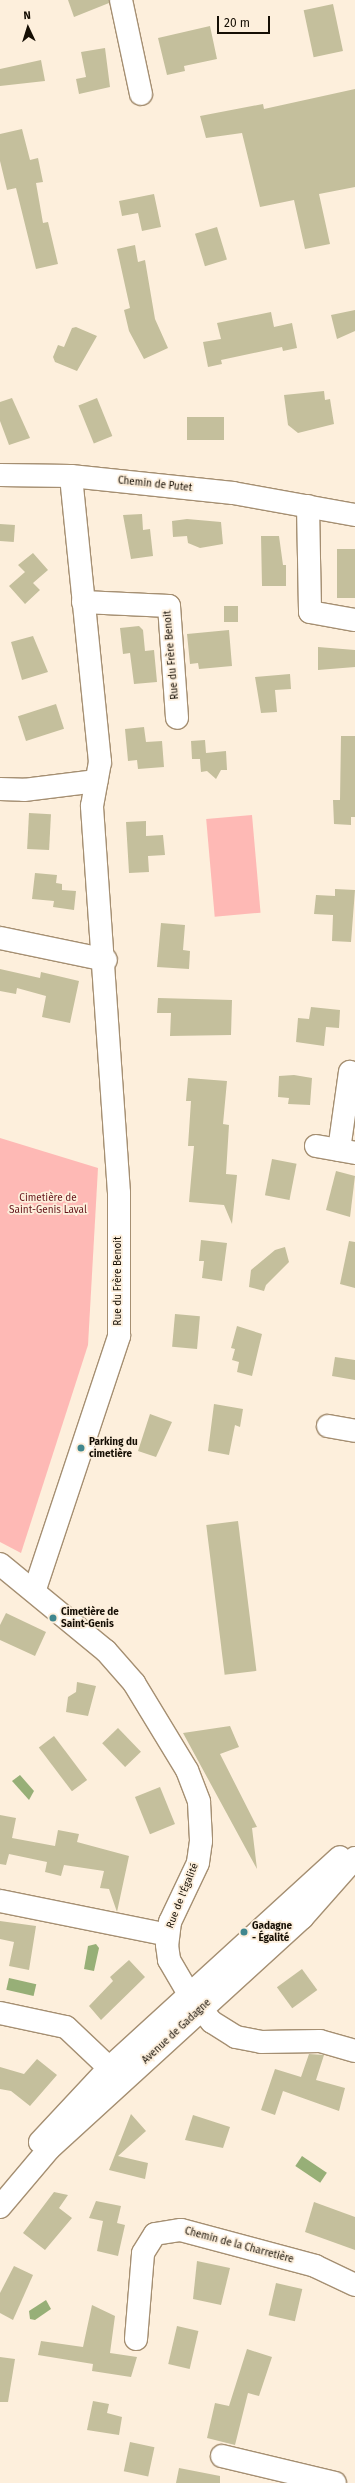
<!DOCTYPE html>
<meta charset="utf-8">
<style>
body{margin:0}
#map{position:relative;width:355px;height:2483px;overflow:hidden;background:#fdefdc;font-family:"Fira Sans",sans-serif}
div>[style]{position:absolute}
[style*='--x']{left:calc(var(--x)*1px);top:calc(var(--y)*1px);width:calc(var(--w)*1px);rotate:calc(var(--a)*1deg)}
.green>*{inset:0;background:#feb9b5;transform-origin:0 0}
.water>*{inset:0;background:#97af77;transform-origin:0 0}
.building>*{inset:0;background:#c4bf9c;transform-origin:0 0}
.roads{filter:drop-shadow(1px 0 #a58f72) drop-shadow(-1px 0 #a58f72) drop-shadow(0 1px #a58f72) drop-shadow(0 -1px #a58f72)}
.minor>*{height:22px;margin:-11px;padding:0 11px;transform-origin:11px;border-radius:11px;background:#fff}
.major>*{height:22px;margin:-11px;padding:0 11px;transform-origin:11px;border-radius:11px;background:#fff}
.dots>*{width:11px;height:11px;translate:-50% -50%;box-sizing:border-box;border:2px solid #fdefdc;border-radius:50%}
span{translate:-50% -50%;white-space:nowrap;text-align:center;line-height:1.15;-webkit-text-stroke:3.5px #fdefdc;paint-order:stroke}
.street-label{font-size:10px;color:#150e04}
.park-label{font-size:10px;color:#65161b}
.poi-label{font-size:10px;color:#150e04;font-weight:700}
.left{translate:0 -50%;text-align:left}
.north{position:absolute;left:8px;top:8px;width:40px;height:40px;-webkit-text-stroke:3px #fdefdc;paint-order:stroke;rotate:356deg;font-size:11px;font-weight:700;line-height:16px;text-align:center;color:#150e04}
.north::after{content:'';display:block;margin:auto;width:14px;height:18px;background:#150e04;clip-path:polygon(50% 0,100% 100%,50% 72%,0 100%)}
.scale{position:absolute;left:217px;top:16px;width:53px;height:18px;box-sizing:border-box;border:2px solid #150e04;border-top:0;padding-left:5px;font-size:12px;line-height:14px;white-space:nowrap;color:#150e04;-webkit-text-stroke:3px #fdefdc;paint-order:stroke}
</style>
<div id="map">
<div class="green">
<i style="left:252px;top:815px;width:98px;height:46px;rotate:85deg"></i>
<i style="clip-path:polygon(0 1138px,98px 1168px,88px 1345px,21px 1553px,0 1542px)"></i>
</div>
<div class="water">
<i style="clip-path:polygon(20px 1775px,34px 1791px,29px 1800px,12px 1781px)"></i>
<i style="clip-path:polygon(96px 1944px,99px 1948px,94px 1971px,84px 1969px,88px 1946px)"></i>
<i style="left:9px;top:1978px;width:28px;height:12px;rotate:13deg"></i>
<i style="left:302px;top:2156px;width:30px;height:12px;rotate:34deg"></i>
<i style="clip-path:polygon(46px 2300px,51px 2309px,35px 2320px,30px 2319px,29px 2311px)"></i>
</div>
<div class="building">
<i style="clip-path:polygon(68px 0,109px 0,109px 3px,74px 17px)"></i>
<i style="left:333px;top:4px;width:48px;height:30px;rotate:78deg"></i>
<i style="clip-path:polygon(210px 26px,217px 59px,184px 66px,185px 71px,167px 75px,158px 38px)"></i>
<i style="clip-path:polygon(105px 48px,110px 87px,79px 94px,76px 79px,86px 77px,81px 52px)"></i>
<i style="clip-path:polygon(41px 60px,45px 81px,0 86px,0 69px)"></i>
<i style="clip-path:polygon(355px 89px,355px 187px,319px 194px,330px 244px,305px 249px,294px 200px,260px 207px,242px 133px,206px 138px,200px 116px,263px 104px,264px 109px)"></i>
<i style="clip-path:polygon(22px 129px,30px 160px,38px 158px,43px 182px,36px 183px,43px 223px,48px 222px,58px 264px,36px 269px,16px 188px,7px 190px,0 161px,0 134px)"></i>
<i style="clip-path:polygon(154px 194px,161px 227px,142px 231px,138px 213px,122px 216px,119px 201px)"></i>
<i style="left:217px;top:227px;width:34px;height:23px;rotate:73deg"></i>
<i style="clip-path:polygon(135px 245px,138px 262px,145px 260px,155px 319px,168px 348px,144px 359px,129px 331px,124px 310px,130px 308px,117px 249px)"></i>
<i style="clip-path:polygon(355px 310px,355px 331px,337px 339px,331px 315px)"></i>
<i style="clip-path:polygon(271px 312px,274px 327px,292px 323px,297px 348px,283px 351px,282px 347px,221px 360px,222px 364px,208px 367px,203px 342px,221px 339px,217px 323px)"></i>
<i style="clip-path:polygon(76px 327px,97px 336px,77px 371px,55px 362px,53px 357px,58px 345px,64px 347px,72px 328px)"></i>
<i style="clip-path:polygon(324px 391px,325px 400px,330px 399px,334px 424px,298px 433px,288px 425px,284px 395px)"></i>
<i style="clip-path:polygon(12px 398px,30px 438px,9px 445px,0 421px,0 402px)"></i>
<i style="left:97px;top:398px;width:41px;height:20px;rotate:68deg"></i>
<i style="left:187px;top:417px;width:37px;height:23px"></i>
<i style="clip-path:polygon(142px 514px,143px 530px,150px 529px,153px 556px,131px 559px,123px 515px)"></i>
<i style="clip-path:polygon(187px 519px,221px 522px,223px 544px,200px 548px,188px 543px,187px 536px,173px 537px,172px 521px)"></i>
<i style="left:0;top:524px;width:15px;height:17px;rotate:4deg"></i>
<i style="clip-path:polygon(261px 536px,279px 536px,283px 565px,286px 565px,286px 586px,262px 586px)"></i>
<i style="left:337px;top:549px;width:18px;height:49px"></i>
<i style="clip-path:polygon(33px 553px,48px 570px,33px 583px,40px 590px,25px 604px,9px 586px,25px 572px,18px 565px)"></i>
<i style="left:224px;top:606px;width:14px;height:16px"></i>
<i style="clip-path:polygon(139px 626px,143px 630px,145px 651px,154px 650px,157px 682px,134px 684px,130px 653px,123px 654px,120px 628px)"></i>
<i style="clip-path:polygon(229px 630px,232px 666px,199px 669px,198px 663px,190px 664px,187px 634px)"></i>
<i style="clip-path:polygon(33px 636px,48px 672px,22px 680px,11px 642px)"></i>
<i style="clip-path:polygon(318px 647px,355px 650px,355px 667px,318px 670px)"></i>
<i style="clip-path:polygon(290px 674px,291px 689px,275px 690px,277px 712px,261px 713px,255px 677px)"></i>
<i style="left:56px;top:704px;width:26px;height:40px;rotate:72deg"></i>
<i style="clip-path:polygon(144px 727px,146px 742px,162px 741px,164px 767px,138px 769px,137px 760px,128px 761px,125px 729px)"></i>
<i style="clip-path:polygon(341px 736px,355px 736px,355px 817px,351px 817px,351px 825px,334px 824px,333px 800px,340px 800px)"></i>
<i style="clip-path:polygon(205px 740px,206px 753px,226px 751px,227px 770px,221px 770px,216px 779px,207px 771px,201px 772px,200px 759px,192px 759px,191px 741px)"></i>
<i style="left:29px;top:813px;width:22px;height:36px;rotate:3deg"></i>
<i style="clip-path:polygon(146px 821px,146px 836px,163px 835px,165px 855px,148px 856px,149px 872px,129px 873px,126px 822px)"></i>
<i style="clip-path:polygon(35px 873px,57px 875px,56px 883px,62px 884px,62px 890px,76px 891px,74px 910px,53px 907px,54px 901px,32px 899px)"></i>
<i style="clip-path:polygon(335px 889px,355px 890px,351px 942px,332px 941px,333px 915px,314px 914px,316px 895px,335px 896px)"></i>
<i style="clip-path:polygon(161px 923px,185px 925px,183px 950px,190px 951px,189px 969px,157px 967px)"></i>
<i style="clip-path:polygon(0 969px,40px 978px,41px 972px,79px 981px,70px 1023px,42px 1017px,46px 996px,17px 988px,16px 994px,0 991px)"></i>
<i style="clip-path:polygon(158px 998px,232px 1000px,231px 1035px,170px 1036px,171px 1013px,157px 1013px)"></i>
<i style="clip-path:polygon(311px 1007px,340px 1010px,339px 1028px,326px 1027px,324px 1046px,296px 1042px,298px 1018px,309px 1019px)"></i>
<i style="clip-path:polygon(294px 1075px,312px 1078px,310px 1105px,288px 1104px,289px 1098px,278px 1097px,279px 1076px)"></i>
<i style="clip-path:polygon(188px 1078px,227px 1081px,223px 1124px,229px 1125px,226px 1174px,237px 1175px,232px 1224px,224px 1205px,189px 1202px,194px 1146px,188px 1146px,191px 1101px,186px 1101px)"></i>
<i style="left:272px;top:1159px;width:25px;height:37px;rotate:11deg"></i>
<i style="clip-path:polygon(336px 1171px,355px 1176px,350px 1217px,326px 1210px)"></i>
<i style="clip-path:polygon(201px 1240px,227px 1243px,222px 1281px,202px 1278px,204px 1261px,199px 1261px)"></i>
<i style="clip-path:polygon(349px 1241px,355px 1242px,355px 1288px,340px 1284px)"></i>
<i style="clip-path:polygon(285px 1247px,289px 1262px,266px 1285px,264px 1291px,249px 1287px,251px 1270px,275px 1250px)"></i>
<i style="left:175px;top:1314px;width:25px;height:33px;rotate:5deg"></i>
<i style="clip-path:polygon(237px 1326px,262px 1334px,252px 1376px,237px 1372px,239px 1362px,232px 1360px,235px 1349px,231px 1348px)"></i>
<i style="clip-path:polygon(335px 1357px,355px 1360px,355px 1380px,332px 1376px)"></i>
<i style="clip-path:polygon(214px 1404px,243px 1409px,240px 1427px,235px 1425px,229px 1455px,208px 1451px)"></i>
<i style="clip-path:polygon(150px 1414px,172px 1422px,156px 1457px,138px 1451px)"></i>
<i style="left:238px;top:1521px;width:151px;height:32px;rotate:83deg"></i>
<i style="clip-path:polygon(6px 1613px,46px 1632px,35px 1656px,0 1640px,0 1625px)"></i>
<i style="clip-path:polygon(77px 1682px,96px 1686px,88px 1716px,66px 1712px,68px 1697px,76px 1692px)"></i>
<i style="clip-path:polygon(230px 1726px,239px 1747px,220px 1754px,257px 1827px,252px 1828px,257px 1869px,183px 1733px)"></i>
<i style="left:118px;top:1728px;width:33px;height:22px;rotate:46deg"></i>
<i style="left:54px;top:1736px;width:55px;height:19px;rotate:53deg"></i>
<i style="left:160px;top:1787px;width:40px;height:27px;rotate:68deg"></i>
<i style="clip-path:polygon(0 1815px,16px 1818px,12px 1838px,55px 1846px,58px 1830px,79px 1834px,77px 1842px,129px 1856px,117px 1912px,109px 1889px,100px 1888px,104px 1871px,64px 1865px,61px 1876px,45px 1872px,47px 1862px,9px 1854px,6px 1865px,0 1864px)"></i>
<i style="clip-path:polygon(0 1921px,36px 1926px,29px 1970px,9px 1966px,14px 1942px,0 1939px)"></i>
<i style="clip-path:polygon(129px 1960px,145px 1977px,101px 2020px,89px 2006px,113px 1981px,110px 1977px)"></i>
<i style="left:302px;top:1969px;width:26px;height:31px;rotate:54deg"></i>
<i style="clip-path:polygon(309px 2054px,324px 2055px,316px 2080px,345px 2088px,339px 2111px,283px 2091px,275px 2115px,261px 2110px,275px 2069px,301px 2077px)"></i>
<i style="clip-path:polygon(37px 2059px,57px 2075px,30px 2106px,11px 2091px,0 2089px,0 2067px,24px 2074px)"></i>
<i style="clip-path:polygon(131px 2114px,146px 2131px,118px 2156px,148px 2163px,145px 2179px,109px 2170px)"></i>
<i style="clip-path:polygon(193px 2115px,230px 2127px,223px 2148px,185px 2140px)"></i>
<i style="clip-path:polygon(54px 2192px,68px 2195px,59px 2208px,72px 2218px,45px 2250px,23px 2233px)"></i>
<i style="clip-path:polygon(96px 2201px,121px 2206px,117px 2223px,125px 2225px,118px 2256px,97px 2251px,103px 2221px,89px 2218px)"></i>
<i style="clip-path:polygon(314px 2202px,355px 2217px,355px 2250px,305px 2232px)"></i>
<i style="clip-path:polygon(197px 2261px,230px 2268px,221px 2305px,193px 2299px)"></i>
<i style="clip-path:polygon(14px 2266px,33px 2275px,13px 2320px,0 2313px,0 2293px)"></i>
<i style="left:276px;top:2283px;width:27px;height:33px;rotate:13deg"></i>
<i style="clip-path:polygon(92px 2305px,115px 2316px,110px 2353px,137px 2357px,131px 2377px,92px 2371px,93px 2364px,38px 2355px,41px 2341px,83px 2347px)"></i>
<i style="left:177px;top:2326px;width:22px;height:39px;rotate:13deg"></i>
<i style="clip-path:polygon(247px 2349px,272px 2357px,259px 2396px,248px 2393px,235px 2445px,207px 2438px,215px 2403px,229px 2406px)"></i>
<i style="clip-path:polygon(0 2357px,15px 2359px,8px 2402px,0 2402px)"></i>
<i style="clip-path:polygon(93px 2401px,109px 2404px,107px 2413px,122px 2417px,119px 2435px,87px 2430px)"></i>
<i style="left:130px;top:2442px;width:25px;height:30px;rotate:12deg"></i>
<i style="clip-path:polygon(179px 2468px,220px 2476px,220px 2483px,176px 2483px)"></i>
</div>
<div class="roads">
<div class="minor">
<i style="--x:121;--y:0;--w:96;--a:78"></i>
<i style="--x:0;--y:475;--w:71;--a:0.8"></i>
<i style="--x:71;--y:476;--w:163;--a:6"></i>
<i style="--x:233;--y:493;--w:124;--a:10.2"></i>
<i style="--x:308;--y:506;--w:106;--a:88.9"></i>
<i style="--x:310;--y:612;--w:46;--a:10.1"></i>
<i style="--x:83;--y:602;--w:86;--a:2.7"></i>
<i style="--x:169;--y:606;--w:112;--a:85.9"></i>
<i style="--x:0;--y:789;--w:24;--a:2"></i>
<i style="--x:24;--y:790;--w:73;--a:-7.1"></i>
<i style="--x:0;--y:938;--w:108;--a:11.7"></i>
<i style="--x:316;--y:1146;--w:40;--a:10"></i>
<i style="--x:339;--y:1150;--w:79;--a:-82"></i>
<i style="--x:328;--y:1426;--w:27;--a:10"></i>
<i style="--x:0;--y:1564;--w:137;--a:39.4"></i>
<i style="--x:106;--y:1651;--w:43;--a:48.8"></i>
<i style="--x:134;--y:1683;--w:102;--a:58.7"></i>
<i style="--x:187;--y:1770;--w:34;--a:69"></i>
<i style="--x:199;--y:1802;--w:39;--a:87"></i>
<i style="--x:201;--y:1841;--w:22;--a:98"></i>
<i style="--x:198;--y:1863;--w:65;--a:115.4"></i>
<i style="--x:170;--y:1922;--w:23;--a:97"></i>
<i style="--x:167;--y:1945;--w:15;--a:82"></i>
<i style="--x:169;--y:1960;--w:42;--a:59.7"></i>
<i style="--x:190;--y:1996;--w:34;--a:50"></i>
<i style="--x:212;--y:2022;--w:28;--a:32"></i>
<i style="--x:236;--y:2037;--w:25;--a:11"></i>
<i style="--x:261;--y:2042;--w:59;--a:-1"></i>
<i style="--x:320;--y:2041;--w:36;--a:16"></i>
<i style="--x:35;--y:1589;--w:267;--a:-71.6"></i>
<i style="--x:119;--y:1336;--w:143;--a:-90"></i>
<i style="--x:119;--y:1193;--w:388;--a:-94"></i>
<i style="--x:92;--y:806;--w:45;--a:-79.7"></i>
<i style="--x:100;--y:762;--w:287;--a:-95.8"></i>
<i style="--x:0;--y:1901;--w:171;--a:11.4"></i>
<i style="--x:0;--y:2013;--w:67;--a:12"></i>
<i style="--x:66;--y:2027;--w:77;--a:43.4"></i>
<i style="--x:136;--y:2339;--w:86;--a:-85.3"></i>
<i style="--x:143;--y:2253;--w:22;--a:-58"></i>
<i style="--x:155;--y:2234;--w:26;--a:-9"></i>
<i style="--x:181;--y:2230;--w:139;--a:15"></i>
<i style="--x:315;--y:2266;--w:44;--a:25.4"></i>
<i style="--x:222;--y:2456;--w:116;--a:13.4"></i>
</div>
<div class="major">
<i style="--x:40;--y:2142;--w:103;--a:-47"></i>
<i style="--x:110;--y:2067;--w:311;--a:-42.4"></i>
<i style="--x:0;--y:2207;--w:76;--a:-49.8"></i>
<i style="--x:49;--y:2149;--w:343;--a:-42.4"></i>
<i style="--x:302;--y:1918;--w:80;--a:-48.5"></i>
</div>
</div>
<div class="dots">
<i style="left:81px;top:1448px;background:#40878f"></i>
<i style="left:53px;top:1618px;background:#40878f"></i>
<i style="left:244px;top:1932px;background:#40878f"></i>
</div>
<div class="street-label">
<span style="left:155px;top:485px;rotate:6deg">Chemin de Putet</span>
<span style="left:172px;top:655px;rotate:-95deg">Rue du Frère Benoit</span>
<span style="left:119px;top:1281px;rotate:-90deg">Rue du Frère Benoit</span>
<span style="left:183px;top:1896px;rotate:-68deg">Rue de l'Égalité</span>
<span style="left:177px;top:2032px;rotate:-43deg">Avenue de Gadagne</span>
<span style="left:239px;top:2246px;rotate:15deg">Chemin de la Charretière</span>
</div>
<div class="park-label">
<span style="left:48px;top:1204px">Cimetière de<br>Saint-Genis Laval</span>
</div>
<div class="poi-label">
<span class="left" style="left:89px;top:1448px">Parking du<br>cimetière</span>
<span class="left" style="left:61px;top:1618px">Cimetière de<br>Saint-Genis</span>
<span class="left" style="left:252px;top:1932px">Gadagne<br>- Égalité</span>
</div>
<div class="north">N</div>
<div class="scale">20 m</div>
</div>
